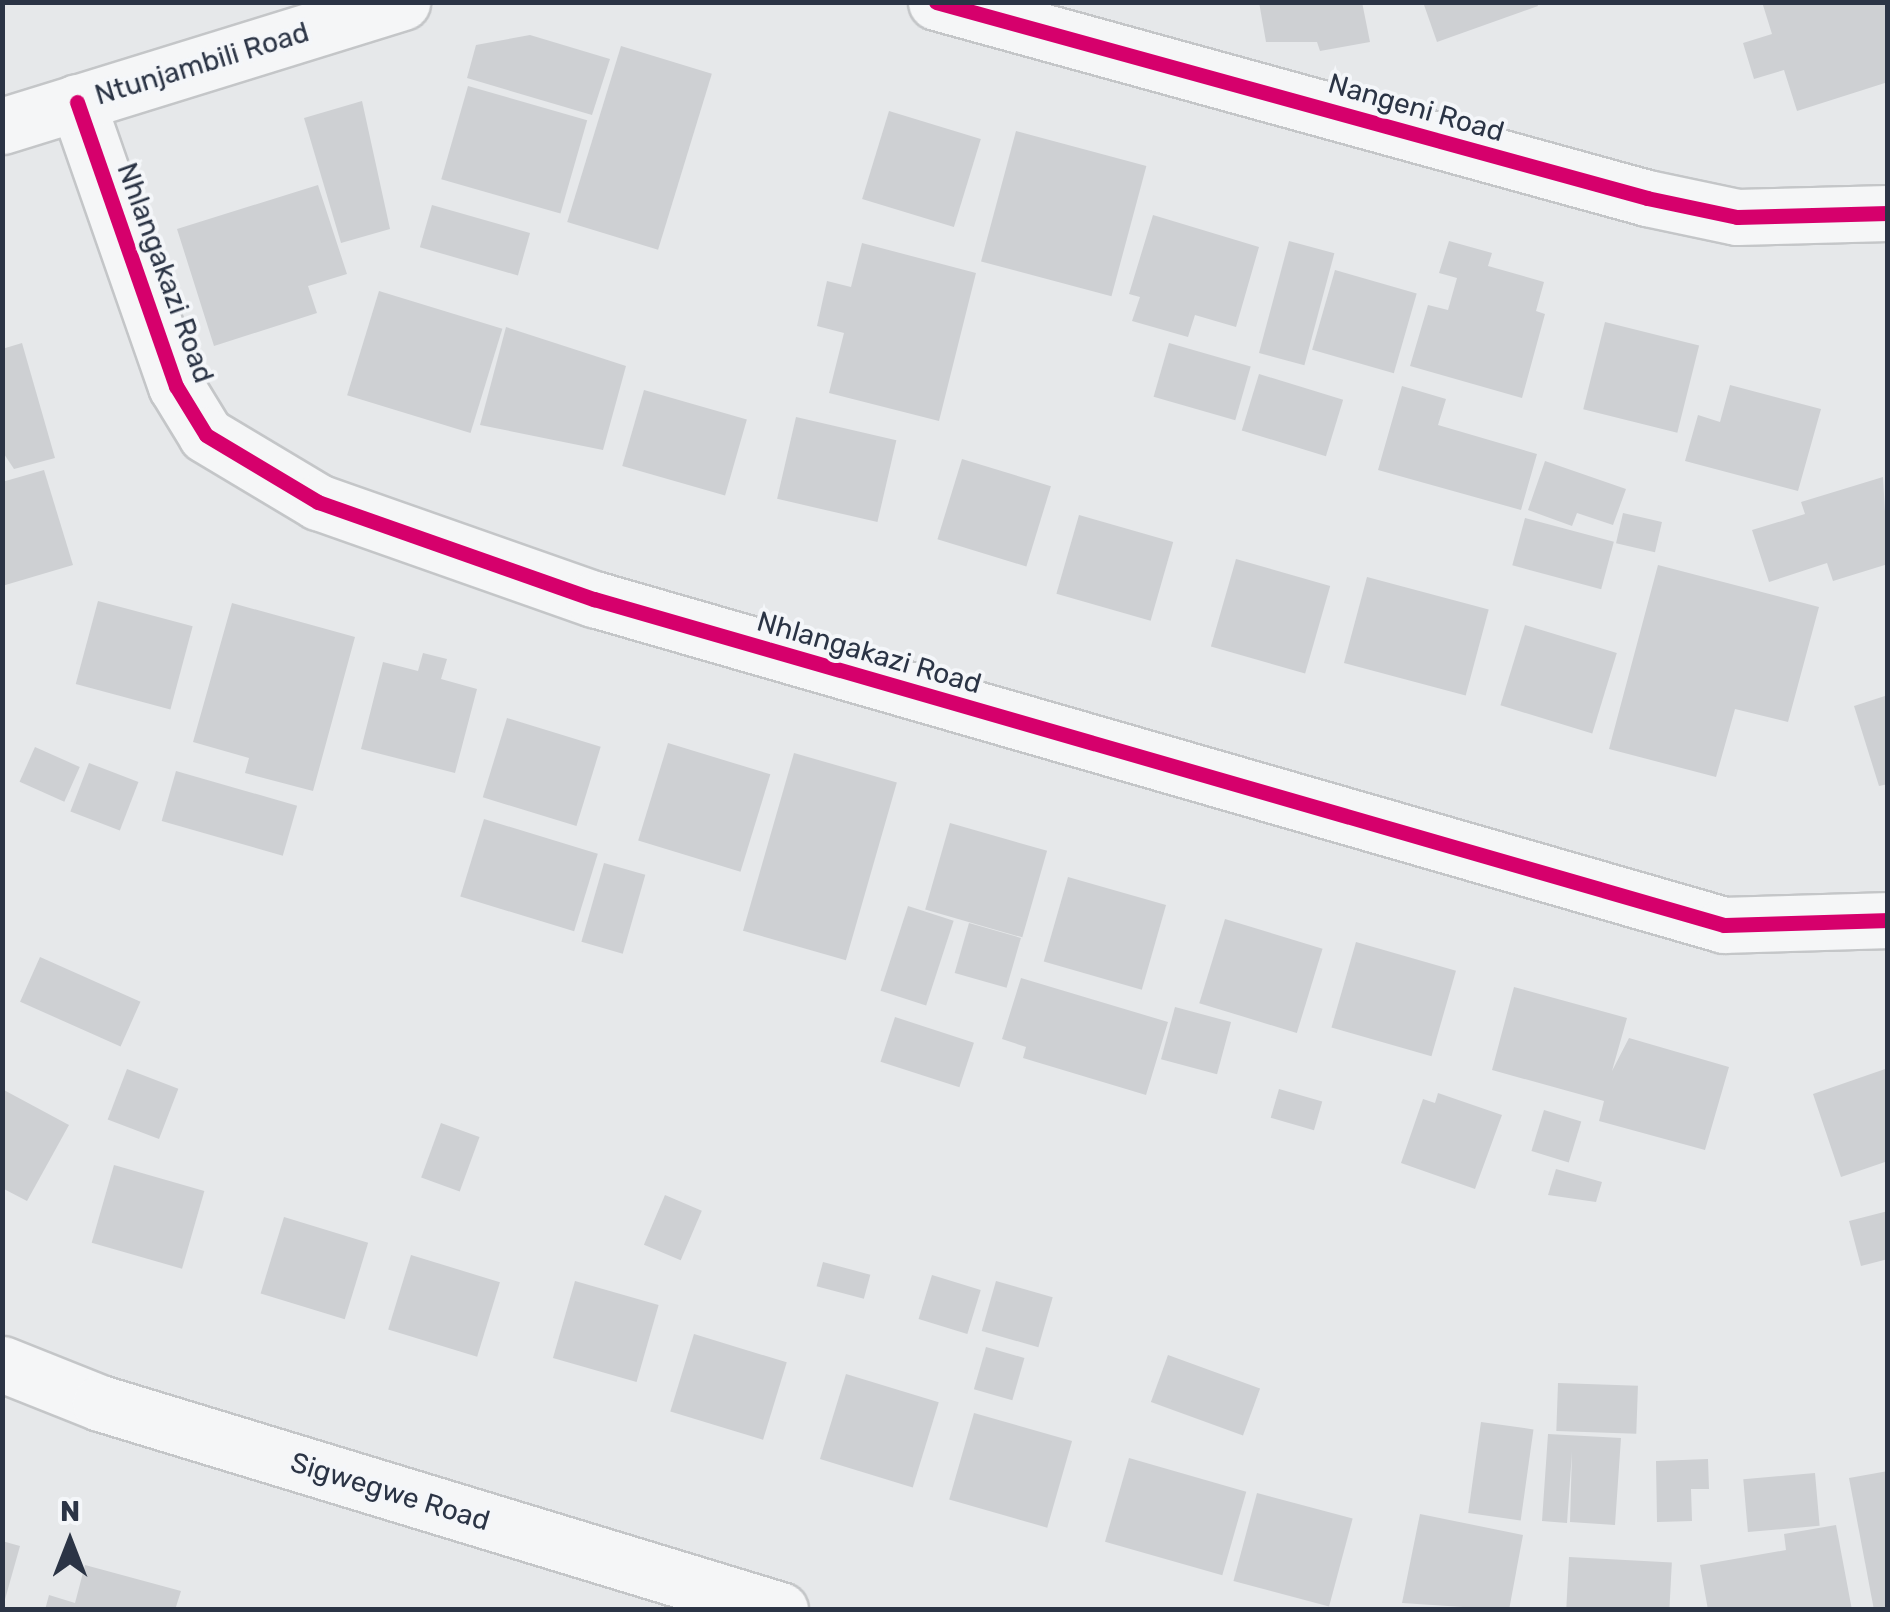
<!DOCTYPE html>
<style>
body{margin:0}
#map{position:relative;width:1890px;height:1612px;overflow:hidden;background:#e6e8ea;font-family:Rubik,sans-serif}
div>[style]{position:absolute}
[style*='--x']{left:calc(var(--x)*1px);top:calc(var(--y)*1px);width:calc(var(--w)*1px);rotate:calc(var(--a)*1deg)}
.building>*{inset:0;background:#ced0d3;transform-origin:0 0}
.roads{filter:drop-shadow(2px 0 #c4c6c8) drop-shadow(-2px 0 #c4c6c8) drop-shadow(0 2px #c4c6c8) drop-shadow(0 -2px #c4c6c8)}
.street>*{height:55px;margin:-27.5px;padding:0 27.5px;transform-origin:27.5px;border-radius:27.5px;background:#f5f6f7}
.cycleway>*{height:15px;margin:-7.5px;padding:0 7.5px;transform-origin:7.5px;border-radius:7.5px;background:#d6006c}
span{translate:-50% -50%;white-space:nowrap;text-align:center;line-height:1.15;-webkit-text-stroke:8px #f4f6f9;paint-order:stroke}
.street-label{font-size:28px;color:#2b3445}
.frame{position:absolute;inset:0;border:5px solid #2b3445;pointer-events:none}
.north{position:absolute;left:20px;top:1492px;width:100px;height:100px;-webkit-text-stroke:8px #f4f6f9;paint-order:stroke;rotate:0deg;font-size:28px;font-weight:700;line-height:40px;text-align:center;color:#2b3445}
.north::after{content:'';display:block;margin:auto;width:35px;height:45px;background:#2b3445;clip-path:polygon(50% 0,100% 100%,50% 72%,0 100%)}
</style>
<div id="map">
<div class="building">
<i style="clip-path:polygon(1259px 2px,1362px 2px,1370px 42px,1320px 51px,1317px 42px,1266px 42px)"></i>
<i style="clip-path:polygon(1423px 2px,1537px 2px,1538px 6px,1437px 42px)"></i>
<i style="clip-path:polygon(1762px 2px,1888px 2px,1888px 82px,1797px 111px,1784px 70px,1754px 79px,1743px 43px,1772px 34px)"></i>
<i style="clip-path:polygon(530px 35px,610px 59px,592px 115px,467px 78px,476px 45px)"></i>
<i style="left:621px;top:46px;width:95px;height:184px;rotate:17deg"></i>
<i style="left:468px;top:86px;width:124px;height:97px;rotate:16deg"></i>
<i style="clip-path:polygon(362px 101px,390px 229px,341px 243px,304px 118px)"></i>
<i style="left:889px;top:111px;width:96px;height:92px;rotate:17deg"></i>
<i style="left:1016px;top:131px;width:135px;height:135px;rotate:15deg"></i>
<i style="clip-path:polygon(318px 185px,347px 274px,308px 286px,317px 313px,214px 346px,177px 229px)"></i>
<i style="left:432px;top:205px;width:102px;height:44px;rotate:16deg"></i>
<i style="clip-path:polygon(1153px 215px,1259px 247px,1236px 327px,1195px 315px,1188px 337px,1132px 321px,1140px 297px,1129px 294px)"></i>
<i style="left:1289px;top:241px;width:47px;height:116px;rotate:15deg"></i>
<i style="clip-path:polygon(1449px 241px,1492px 253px,1488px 266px,1544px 282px,1536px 311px,1545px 314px,1522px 398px,1410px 366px,1428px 305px,1448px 310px,1457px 278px,1439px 273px)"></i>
<i style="clip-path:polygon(862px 243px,976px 273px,939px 421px,829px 393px,844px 333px,817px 326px,827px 281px,851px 287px)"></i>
<i style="left:1335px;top:270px;width:85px;height:83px;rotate:16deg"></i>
<i style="left:379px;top:291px;width:129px;height:109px;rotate:17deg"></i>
<i style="left:1605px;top:322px;width:97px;height:90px;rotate:14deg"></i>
<i style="clip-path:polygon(506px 327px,626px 366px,603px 450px,480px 425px)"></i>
<i style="clip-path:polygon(22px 343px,55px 458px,14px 469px,2px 451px,2px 349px)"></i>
<i style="left:1169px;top:343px;width:85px;height:56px;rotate:16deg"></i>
<i style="left:1259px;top:374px;width:88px;height:59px;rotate:17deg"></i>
<i style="clip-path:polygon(1730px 385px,1821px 409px,1798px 491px,1685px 461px,1698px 415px,1720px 422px)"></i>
<i style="clip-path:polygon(1402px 386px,1446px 399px,1438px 425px,1537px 454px,1521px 510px,1378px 470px)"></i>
<i style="left:644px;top:390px;width:107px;height:79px;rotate:16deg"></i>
<i style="left:796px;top:417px;width:103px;height:84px;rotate:13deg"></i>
<i style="left:962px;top:459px;width:93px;height:84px;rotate:17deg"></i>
<i style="clip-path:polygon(1545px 461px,1626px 489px,1613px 525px,1577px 513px,1572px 526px,1528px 510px)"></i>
<i style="clip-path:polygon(44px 470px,73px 565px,2px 586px,2px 482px)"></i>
<i style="clip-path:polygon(1883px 477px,1888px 564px,1833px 581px,1827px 563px,1769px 582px,1752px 530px,1805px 514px,1801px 502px)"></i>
<i style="left:1623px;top:513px;width:40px;height:31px;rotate:13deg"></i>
<i style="left:1079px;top:515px;width:98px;height:82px;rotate:16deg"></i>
<i style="left:1525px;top:518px;width:92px;height:49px;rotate:15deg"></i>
<i style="left:1236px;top:559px;width:98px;height:91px;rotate:16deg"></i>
<i style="clip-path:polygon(1658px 565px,1819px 607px,1788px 722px,1735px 709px,1716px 777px,1609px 749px)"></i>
<i style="left:1367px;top:577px;width:126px;height:89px;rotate:15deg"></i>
<i style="left:98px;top:601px;width:98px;height:86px;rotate:15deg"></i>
<i style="clip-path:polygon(232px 603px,355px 637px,313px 791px,245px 773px,249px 758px,193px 742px)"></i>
<i style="left:1525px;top:625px;width:96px;height:84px;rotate:17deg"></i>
<i style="clip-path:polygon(423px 653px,447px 659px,441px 679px,477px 689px,455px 773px,361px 749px,383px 662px,418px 671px)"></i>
<i style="clip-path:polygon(1888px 695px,1888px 784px,1879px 786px,1854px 706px)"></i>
<i style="left:507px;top:718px;width:98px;height:83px;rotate:17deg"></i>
<i style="left:668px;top:743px;width:107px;height:102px;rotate:17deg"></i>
<i style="left:35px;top:747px;width:49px;height:38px;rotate:24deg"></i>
<i style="left:794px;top:753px;width:107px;height:185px;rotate:16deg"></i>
<i style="left:89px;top:763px;width:53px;height:52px;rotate:21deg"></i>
<i style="left:176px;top:771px;width:126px;height:52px;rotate:16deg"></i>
<i style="left:484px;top:819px;width:119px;height:81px;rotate:17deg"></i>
<i style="left:950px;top:823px;width:101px;height:90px;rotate:16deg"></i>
<i style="left:604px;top:863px;width:43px;height:82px;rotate:16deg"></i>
<i style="left:1068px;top:877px;width:102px;height:88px;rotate:16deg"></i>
<i style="left:908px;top:906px;width:48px;height:89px;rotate:18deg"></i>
<i style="left:1225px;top:919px;width:102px;height:88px;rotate:17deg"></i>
<i style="left:969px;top:923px;width:54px;height:52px;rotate:16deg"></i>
<i style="left:1356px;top:942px;width:104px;height:89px;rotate:16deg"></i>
<i style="left:40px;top:957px;width:110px;height:49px;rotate:24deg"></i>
<i style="clip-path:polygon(1021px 978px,1168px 1022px,1146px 1095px,1023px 1058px,1026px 1047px,1002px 1039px)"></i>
<i style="clip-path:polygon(1514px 987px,1627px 1018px,1612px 1071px,1629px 1038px,1729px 1067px,1705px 1150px,1599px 1121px,1604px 1101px,1492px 1070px)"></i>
<i style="left:1175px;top:1007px;width:58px;height:54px;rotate:15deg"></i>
<i style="left:895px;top:1017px;width:83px;height:47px;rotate:18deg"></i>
<i style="clip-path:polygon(1888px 1068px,1888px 1161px,1841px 1177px,1813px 1094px)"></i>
<i style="left:127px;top:1069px;width:55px;height:54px;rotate:21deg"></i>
<i style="clip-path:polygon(2px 1089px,69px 1125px,27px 1201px,2px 1188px)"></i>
<i style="left:1279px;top:1089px;width:45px;height:30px;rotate:16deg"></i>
<i style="clip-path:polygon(1438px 1093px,1502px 1115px,1475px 1189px,1401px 1163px,1423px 1099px,1435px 1103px)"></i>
<i style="left:1544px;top:1110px;width:39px;height:43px;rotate:17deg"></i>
<i style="left:441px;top:1123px;width:41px;height:58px;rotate:20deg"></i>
<i style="left:114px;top:1165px;width:94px;height:81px;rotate:16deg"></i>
<i style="clip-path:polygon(1556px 1169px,1602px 1182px,1596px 1202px,1548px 1195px)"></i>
<i style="left:665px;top:1195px;width:40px;height:54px;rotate:23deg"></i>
<i style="clip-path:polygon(1888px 1211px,1888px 1259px,1861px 1266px,1849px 1221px)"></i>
<i style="left:284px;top:1217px;width:88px;height:80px;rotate:17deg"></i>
<i style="left:411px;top:1255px;width:93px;height:78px;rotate:17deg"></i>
<i style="left:823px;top:1262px;width:49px;height:25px;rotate:15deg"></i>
<i style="left:932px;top:1275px;width:51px;height:46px;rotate:17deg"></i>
<i style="left:575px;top:1281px;width:87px;height:80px;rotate:16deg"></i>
<i style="left:996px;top:1281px;width:59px;height:52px;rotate:16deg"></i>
<i style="left:694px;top:1334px;width:97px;height:81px;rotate:17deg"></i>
<i style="left:986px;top:1347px;width:40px;height:44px;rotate:16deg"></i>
<i style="left:1168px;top:1355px;width:98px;height:50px;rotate:20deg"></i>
<i style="left:846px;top:1374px;width:97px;height:89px;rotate:17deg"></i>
<i style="left:1558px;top:1383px;width:80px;height:48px;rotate:2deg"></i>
<i style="left:974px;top:1413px;width:102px;height:90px;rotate:16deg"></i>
<i style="left:1481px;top:1422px;width:53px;height:92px;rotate:8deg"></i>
<i style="clip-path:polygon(1548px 1434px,1621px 1438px,1615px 1525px,1570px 1522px,1572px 1452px,1567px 1523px,1542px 1521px)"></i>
<i style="left:1129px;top:1458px;width:122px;height:87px;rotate:16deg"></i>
<i style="clip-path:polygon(1708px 1459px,1709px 1489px,1691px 1489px,1692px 1521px,1657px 1522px,1656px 1461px)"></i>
<i style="clip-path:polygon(1888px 1471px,1888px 1610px,1874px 1610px,1849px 1478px)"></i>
<i style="left:1815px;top:1473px;width:53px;height:72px;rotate:85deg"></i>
<i style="left:1257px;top:1493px;width:99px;height:91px;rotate:15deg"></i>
<i style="clip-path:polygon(1420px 1514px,1523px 1535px,1509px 1610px,1402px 1603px)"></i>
<i style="clip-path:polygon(1836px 1525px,1852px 1610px,1708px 1610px,1700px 1565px,1786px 1550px,1784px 1534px)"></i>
<i style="clip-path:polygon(2px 1541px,20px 1546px,4px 1603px,2px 1603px)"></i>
<i style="left:1569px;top:1557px;width:103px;height:53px;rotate:3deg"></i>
<i style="clip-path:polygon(85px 1565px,181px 1591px,175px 1610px,45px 1610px,49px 1595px,75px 1603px)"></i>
</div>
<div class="roads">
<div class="street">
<i style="--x:936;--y:2;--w:738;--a:15.41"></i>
<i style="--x:1647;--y:198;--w:92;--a:11.9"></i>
<i style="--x:1737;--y:217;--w:151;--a:-1.5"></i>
<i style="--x:77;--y:102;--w:301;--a:70.8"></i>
<i style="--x:176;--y:386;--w:57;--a:58.5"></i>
<i style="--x:206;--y:435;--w:131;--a:30.9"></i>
<i style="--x:318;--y:502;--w:293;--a:19.4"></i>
<i style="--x:594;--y:599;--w:1176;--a:16.09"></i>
<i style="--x:1724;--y:925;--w:164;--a:-1.7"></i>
<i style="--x:2;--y:126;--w:419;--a:-17.2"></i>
<i style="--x:2;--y:1364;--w:105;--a:21.7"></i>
<i style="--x:100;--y:1403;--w:711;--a:16.93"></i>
</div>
</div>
<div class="cycleway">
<i style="--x:936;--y:2;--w:738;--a:15.41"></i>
<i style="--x:1647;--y:198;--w:92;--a:11.9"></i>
<i style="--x:1737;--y:217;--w:151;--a:-1.5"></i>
<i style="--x:77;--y:102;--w:301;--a:70.8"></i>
<i style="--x:176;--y:386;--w:57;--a:58.5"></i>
<i style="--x:206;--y:435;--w:131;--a:30.9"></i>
<i style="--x:318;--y:502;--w:293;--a:19.4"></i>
<i style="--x:594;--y:599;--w:1176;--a:16.09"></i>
<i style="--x:1724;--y:925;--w:164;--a:-1.7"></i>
</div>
<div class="street-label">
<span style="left:202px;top:64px;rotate:-17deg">Ntunjambili Road</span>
<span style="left:1416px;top:108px;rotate:16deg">Nangeni Road</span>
<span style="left:165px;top:273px;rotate:70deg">Nhlangakazi Road</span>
<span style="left:869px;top:653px;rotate:16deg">Nhlangakazi Road</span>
<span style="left:390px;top:1492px;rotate:17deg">Sigwegwe Road</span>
</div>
<div class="frame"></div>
<div class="north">N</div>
</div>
